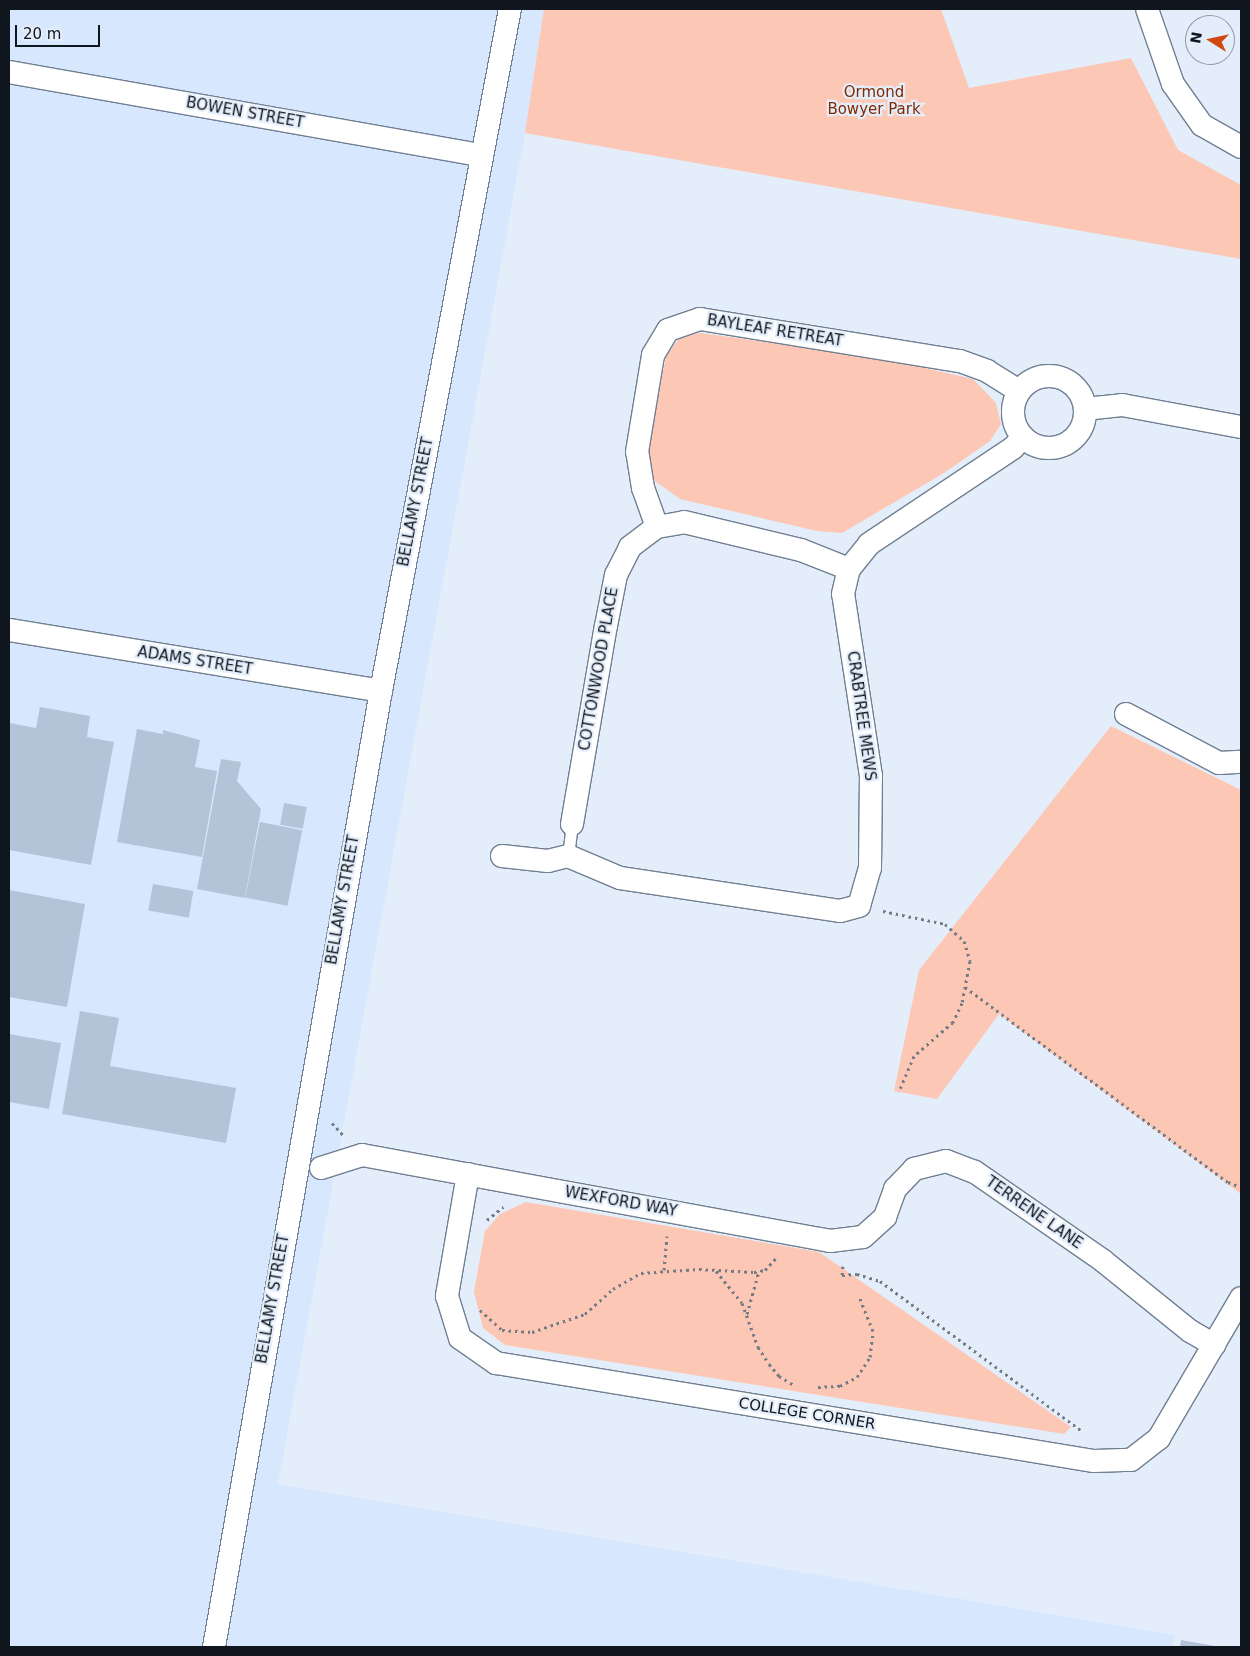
<!DOCTYPE html>
<style>
body{margin:0}
#map{position:relative;width:1250px;height:1656px;overflow:hidden;background:#e4eefb;font-family:"DejaVu Sans",sans-serif}
div>[style]{position:absolute}
[style*='--x']{left:calc(var(--x)*1px);top:calc(var(--y)*1px);width:calc(var(--w)*1px);rotate:calc(var(--a)*1deg)}
.built>*{inset:0;background:#d7e8fe}
.green>*{inset:0;background:#fcc7b5}
.building>*{inset:0;background:#b4c4d8;transform-origin:0 0}
.path>*{height:3px;margin-top:-1.5px;transform-origin:0;background:repeating-linear-gradient(90deg,#737b85 0 2.5px,transparent 0 6.5px)}
.roads{filter:drop-shadow(1px 0 #707f91) drop-shadow(-1px 0 #707f91) drop-shadow(0 1px #707f91) drop-shadow(0 -1px #707f91)}
.service>*{height:11px;margin:-5.5px;padding:0 5.5px;transform-origin:5.5px;border-radius:5.5px;background:#fff}
.minor>*{height:22px;margin:-11px;padding:0 11px;transform-origin:11px;border-radius:11px;background:#fff}
.minor>.ring{margin:-11px;padding:0;box-sizing:content-box;background:none;border:22px solid #fff;border-radius:50%}
span{translate:-50% -50%;white-space:nowrap;text-align:center;line-height:1.15;-webkit-text-stroke:4.5px #e4eefb;paint-order:stroke}
.park-label{font-size:15px;color:#812902}
.street-label{font-size:15px;color:#10161d}
.frame{position:absolute;inset:0;border:10px solid #10161d;pointer-events:none}
.north{position:absolute;left:1185px;top:15px;width:50px;height:50px;box-sizing:border-box;background:#e4eefb;border:1px solid #8f98a2;border-radius:50%;rotate:280deg;font-size:14px;font-weight:700;line-height:20px;text-align:center;color:#10161d}
.north::after{content:'';display:block;margin:auto;width:18px;height:22px;background:#d04910;clip-path:polygon(50% 0,100% 100%,50% 72%,0 100%)}
.scale{position:absolute;left:15px;top:25px;width:85px;height:22px;box-sizing:border-box;border:2px solid #10161d;border-top:0;padding-left:6px;font-size:15px;line-height:18px;white-space:nowrap;color:#10161d;-webkit-text-stroke:4px #e4eefb;paint-order:stroke}
</style>
<div id="map">
<div class="built">
<i style="clip-path:polygon(9px 9px,544px 9px,525px 133px,278px 1484px,1175px 1635px,1172px 1647px,9px 1647px)"></i>
</div>
<div class="green">
<i style="clip-path:polygon(544px 9px,941px 9px,969px 88px,1131px 58px,1178px 150px,1241px 185px,1241px 259px,525px 133px)"></i>
<i style="clip-path:polygon(701px 333px,881px 358px,973px 379px,996px 403px,1001px 424px,990px 441px,944px 473px,842px 533px,817px 531px,680px 499px,652px 479px,648px 451px,666px 356px,681px 336px)"></i>
<i style="clip-path:polygon(1111px 726px,1241px 790px,1241px 1194px,999px 1014px,937px 1099px,894px 1091px,919px 970px)"></i>
<i style="clip-path:polygon(526px 1202px,819px 1252px,1071px 1427px,1064px 1434px,505px 1345px,483px 1328px,474px 1292px,485px 1231px,500px 1214px)"></i>
</div>
<div class="building">
<i style="clip-path:polygon(40px 707px,90px 716px,87px 737px,114px 742px,91px 865px,9px 850px,10px 723px,36px 728px)"></i>
<i style="clip-path:polygon(137px 729px,163px 734px,163px 730px,200px 740px,195px 767px,217px 771px,202px 857px,117px 842px)"></i>
<i style="clip-path:polygon(221px 759px,241px 762px,237px 781px,261px 809px,245px 898px,197px 889px)"></i>
<i style="left:284px;top:803px;width:23px;height:22px;rotate:10deg"></i>
<i style="left:260px;top:822px;width:43px;height:77px;rotate:11deg"></i>
<i style="left:153px;top:884px;width:41px;height:27px;rotate:10deg"></i>
<i style="clip-path:polygon(9px 890px,85px 904px,67px 1007px,9px 997px)"></i>
<i style="clip-path:polygon(80px 1011px,119px 1018px,110px 1066px,236px 1088px,226px 1143px,62px 1114px)"></i>
<i style="clip-path:polygon(9px 1034px,61px 1043px,49px 1109px,9px 1102px)"></i>
<i style="clip-path:polygon(1181px 1640px,1215px 1646px,1215px 1647px,1180px 1647px)"></i>
</div>
<div class="path">
<i style="--x:883;--y:911;--w:63;--a:11.8"></i>
<i style="--x:945;--y:924;--w:25;--a:42"></i>
<i style="--x:964;--y:941;--w:21;--a:73"></i>
<i style="--x:970;--y:961;--w:43;--a:100.8"></i>
<i style="--x:962;--y:1003;--w:21;--a:115"></i>
<i style="--x:953;--y:1022;--w:52;--a:138.9"></i>
<i style="--x:914;--y:1056;--w:39;--a:113"></i>
<i style="--x:965;--y:987;--w:327;--a:36.6"></i>
<i style="--x:1228;--y:1182;--w:14;--a:21"></i>
<i style="--x:332;--y:1123;--w:16;--a:47"></i>
<i style="--x:487;--y:1220;--w:21;--a:-39"></i>
<i style="--x:843;--y:1266;--w:9;--a:96"></i>
<i style="--x:842;--y:1275;--w:15;--a:-4"></i>
<i style="--x:857;--y:1274;--w:24;--a:17"></i>
<i style="--x:880;--y:1281;--w:253;--a:36.6"></i>
<i style="--x:664;--y:1270;--w:34;--a:-85"></i>
<i style="--x:716;--y:1271;--w:41;--a:50.9"></i>
<i style="--x:742;--y:1303;--w:47;--a:70"></i>
<i style="--x:758;--y:1347;--w:20;--a:57"></i>
<i style="--x:769;--y:1364;--w:16;--a:50"></i>
<i style="--x:779;--y:1376;--w:17;--a:31"></i>
<i style="--x:480;--y:1310;--w:30;--a:42"></i>
<i style="--x:502;--y:1330;--w:30;--a:4"></i>
<i style="--x:532;--y:1332;--w:56;--a:-18.8"></i>
<i style="--x:585;--y:1314;--w:38;--a:-42"></i>
<i style="--x:613;--y:1289;--w:32;--a:-30"></i>
<i style="--x:641;--y:1273;--w:58;--a:-3.9"></i>
<i style="--x:699;--y:1269;--w:55;--a:3.1"></i>
<i style="--x:754;--y:1272;--w:11;--a:-10"></i>
<i style="--x:765;--y:1270;--w:18;--a:-47"></i>
<i style="--x:747;--y:1314;--w:45;--a:-74.4"></i>
<i style="--x:818;--y:1387;--w:22;--a:-3"></i>
<i style="--x:840;--y:1386;--w:19;--a:-28"></i>
<i style="--x:857;--y:1377;--w:24;--a:-57"></i>
<i style="--x:870;--y:1357;--w:26;--a:-83"></i>
<i style="--x:873;--y:1331;--w:38;--a:-112"></i>
</div>
<div class="roads">
<div class="service">
<i style="--x:568;--y:856;--w:32;--a:-83"></i>
</div>
<div class="minor">
<i style="--x:1147;--y:9;--w:79;--a:70.9"></i>
<i style="--x:1173;--y:84;--w:50;--a:54.7"></i>
<i style="--x:1202;--y:125;--w:45;--a:29.4"></i>
<i style="--x:9;--y:72;--w:479;--a:10"></i>
<i class="ring" style="left:1013px;top:376px;width:50px;height:50px"></i>
<i style="--x:1085;--y:409;--w:37;--a:-6"></i>
<i style="--x:1122;--y:405;--w:121;--a:10.5"></i>
<i style="--x:657;--y:527;--w:41;--a:-109.7"></i>
<i style="--x:643;--y:488;--w:36;--a:-99"></i>
<i style="--x:637;--y:452;--w:98;--a:-80.6"></i>
<i style="--x:653;--y:355;--w:29;--a:-59"></i>
<i style="--x:668;--y:330;--w:34;--a:-19"></i>
<i style="--x:700;--y:319;--w:263;--a:9.2"></i>
<i style="--x:960;--y:361;--w:29;--a:20"></i>
<i style="--x:987;--y:371;--w:38;--a:32"></i>
<i style="--x:9;--y:630;--w:377;--a:9.3"></i>
<i style="--x:1126;--y:714;--w:105;--a:27.8"></i>
<i style="--x:1219;--y:763;--w:22;--a:-3"></i>
<i style="--x:572;--y:824;--w:201;--a:-80.3"></i>
<i style="--x:606;--y:626;--w:52;--a:-78.9"></i>
<i style="--x:616;--y:575;--w:31;--a:-63"></i>
<i style="--x:630;--y:547;--w:34;--a:-37"></i>
<i style="--x:657;--y:527;--w:27;--a:-10"></i>
<i style="--x:684;--y:522;--w:120;--a:13.5"></i>
<i style="--x:801;--y:550;--w:52;--a:21.6"></i>
<i style="--x:502;--y:856;--w:46;--a:6.2"></i>
<i style="--x:548;--y:861;--w:21;--a:-14"></i>
<i style="--x:568;--y:856;--w:56;--a:22.9"></i>
<i style="--x:620;--y:878;--w:222;--a:8.5"></i>
<i style="--x:840;--y:911;--w:20;--a:-15"></i>
<i style="--x:859;--y:906;--w:40;--a:-74"></i>
<i style="--x:870;--y:868;--w:92;--a:-89.4"></i>
<i style="--x:871;--y:776;--w:184;--a:-98.7"></i>
<i style="--x:843;--y:594;--w:26;--a:-77"></i>
<i style="--x:849;--y:569;--w:32;--a:-51"></i>
<i style="--x:869;--y:544;--w:173;--a:-33.7"></i>
<i style="--x:1013;--y:448;--w:15;--a:-48"></i>
<i style="--x:321;--y:1168;--w:43;--a:-17.6"></i>
<i style="--x:362;--y:1155;--w:476;--a:10.4"></i>
<i style="--x:830;--y:1241;--w:33;--a:-7"></i>
<i style="--x:863;--y:1237;--w:30;--a:-42"></i>
<i style="--x:885;--y:1217;--w:30;--a:-70"></i>
<i style="--x:895;--y:1189;--w:28;--a:-46"></i>
<i style="--x:914;--y:1169;--w:33;--a:-14"></i>
<i style="--x:946;--y:1161;--w:31;--a:21"></i>
<i style="--x:975;--y:1172;--w:155;--a:34.7"></i>
<i style="--x:1102;--y:1260;--w:113;--a:38.9"></i>
<i style="--x:1190;--y:1331;--w:28;--a:30"></i>
<i style="--x:468;--y:1174;--w:124;--a:99.8"></i>
<i style="--x:447;--y:1296;--w:44;--a:72.8"></i>
<i style="--x:460;--y:1338;--w:44;--a:34.8"></i>
<i style="--x:496;--y:1363;--w:606;--a:9.31"></i>
<i style="--x:1094;--y:1461;--w:37;--a:-2"></i>
<i style="--x:1131;--y:1460;--w:36;--a:-38"></i>
<i style="--x:1159;--y:1438;--w:162;--a:-59.6"></i>
<i style="--x:214;--y:1647;--w:970;--a:-80.09"></i>
<i style="--x:381;--y:691;--w:694;--a:-79.29"></i>
</div>
</div>
<div class="park-label">
<span style="left:874px;top:101px">Ormond<br>Bowyer Park</span>
</div>
<div class="street-label">
<span style="left:245px;top:113px;rotate:10deg">BOWEN STREET</span>
<span style="left:775px;top:331px;rotate:9deg">BAYLEAF RETREAT</span>
<span style="left:416px;top:502px;rotate:-79deg">BELLAMY STREET</span>
<span style="left:195px;top:661px;rotate:9deg">ADAMS STREET</span>
<span style="left:599px;top:669px;rotate:-80deg">COTTONWOOD PLACE</span>
<span style="left:861px;top:716px;rotate:82deg">CRABTREE MEWS</span>
<span style="left:343px;top:900px;rotate:-80deg">BELLAMY STREET</span>
<span style="left:621px;top:1202px;rotate:10deg">WEXFORD WAY</span>
<span style="left:1034px;top:1213px;rotate:35deg">TERRENE LANE</span>
<span style="left:273px;top:1299px;rotate:-80deg">BELLAMY STREET</span>
<span style="left:807px;top:1414px;rotate:9deg">COLLEGE CORNER</span>
</div>
<div class="frame"></div>
<div class="north">N</div>
<div class="scale">20 m</div>
</div>
